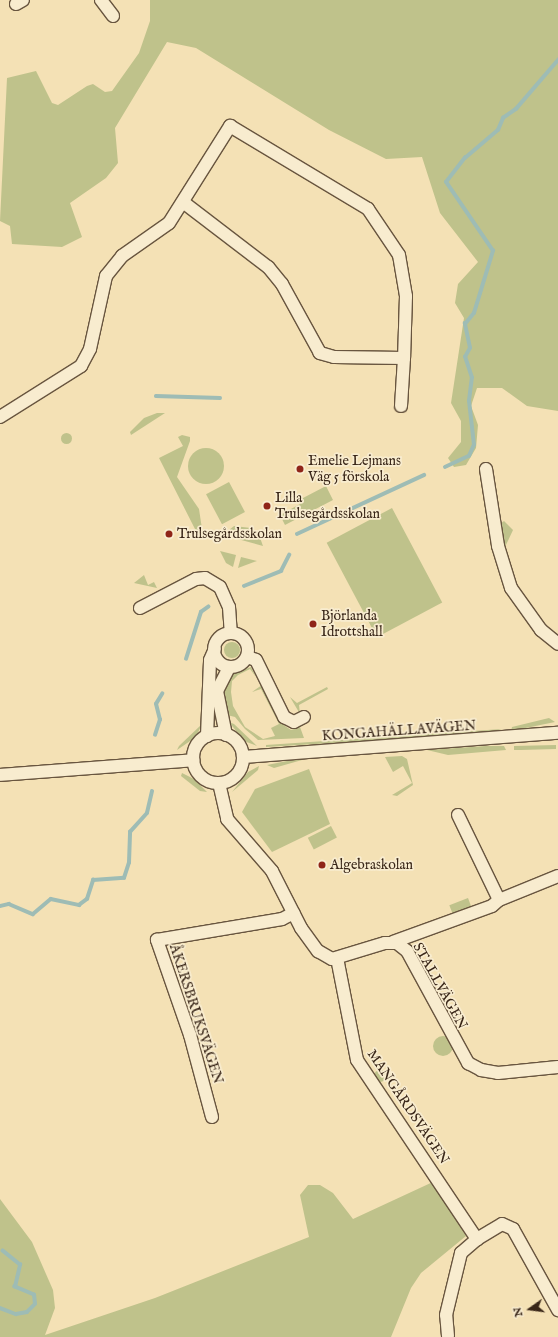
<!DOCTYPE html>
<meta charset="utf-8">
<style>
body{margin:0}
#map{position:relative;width:558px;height:1337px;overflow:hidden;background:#f4e1b5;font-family:"IM FELL English",serif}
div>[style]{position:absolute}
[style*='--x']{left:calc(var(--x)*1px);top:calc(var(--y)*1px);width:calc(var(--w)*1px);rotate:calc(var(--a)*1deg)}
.green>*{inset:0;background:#bfc28b;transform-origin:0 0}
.round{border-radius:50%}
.stream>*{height:3.5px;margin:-1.75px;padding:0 1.75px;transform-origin:1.75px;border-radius:1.75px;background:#9ebcb5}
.roads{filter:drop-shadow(1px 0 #68553f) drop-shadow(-1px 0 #68553f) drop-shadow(0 1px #68553f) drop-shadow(0 -1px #68553f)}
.minor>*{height:12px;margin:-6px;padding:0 6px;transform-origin:6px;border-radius:6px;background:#f8eccf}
.minor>.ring{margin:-6px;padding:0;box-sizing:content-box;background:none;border:12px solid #f8eccf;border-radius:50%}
.dots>*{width:11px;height:11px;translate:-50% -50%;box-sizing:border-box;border:2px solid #f8eccf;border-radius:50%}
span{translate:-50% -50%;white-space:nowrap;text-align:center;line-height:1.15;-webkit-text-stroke:3.5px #f8eccf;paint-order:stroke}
.poi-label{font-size:14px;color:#392618}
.left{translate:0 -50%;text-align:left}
.street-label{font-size:14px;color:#392618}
.north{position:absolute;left:510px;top:1289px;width:40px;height:40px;-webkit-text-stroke:3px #f8eccf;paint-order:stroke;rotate:256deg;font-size:11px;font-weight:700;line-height:16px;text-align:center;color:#392618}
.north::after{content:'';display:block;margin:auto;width:14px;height:18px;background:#392618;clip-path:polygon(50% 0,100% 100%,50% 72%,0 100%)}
</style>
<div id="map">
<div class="green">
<i style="clip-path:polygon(150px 0,558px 0,558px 411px,527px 406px,502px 388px,477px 388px,471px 406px,478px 425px,476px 448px,466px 465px,454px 467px,448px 458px,461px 442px,461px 421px,451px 403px,464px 318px,455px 303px,458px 284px,478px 262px,440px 213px,422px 157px,386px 159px,329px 130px,196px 48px,167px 42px,115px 128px,118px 163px,106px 178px,70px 203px,82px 237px,62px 247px,12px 244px,10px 226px,0 221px,7px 78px,36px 71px,52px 103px,58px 105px,87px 86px,93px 84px,105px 92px,112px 91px,139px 53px,150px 21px)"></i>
<i style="clip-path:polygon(157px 413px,165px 413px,131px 435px,130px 432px,144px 418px)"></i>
<i class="round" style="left:60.5px;top:432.5px;width:11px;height:11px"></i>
<i style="clip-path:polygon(182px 435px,190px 437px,190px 441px,177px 477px,199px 509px,202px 529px,196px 531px,159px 458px,183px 446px,178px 437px)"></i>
<i class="round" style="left:188px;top:448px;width:36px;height:36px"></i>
<i style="left:229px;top:482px;width:34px;height:26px;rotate:62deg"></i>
<i style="clip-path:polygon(326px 486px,333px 500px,285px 525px,280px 515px,300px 504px,296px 497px,301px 495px,303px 498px)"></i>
<i style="left:392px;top:508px;width:107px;height:74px;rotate:62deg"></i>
<i style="clip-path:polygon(504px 521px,513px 530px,505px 547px,500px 524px)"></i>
<i style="clip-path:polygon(234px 526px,251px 528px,259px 535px,263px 546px,223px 535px)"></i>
<i style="clip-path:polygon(220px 551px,236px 555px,233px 567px,226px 563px)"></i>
<i style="clip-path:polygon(241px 557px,257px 561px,238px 568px)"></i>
<i style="clip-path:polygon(144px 575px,148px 585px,154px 582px,157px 588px,134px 583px)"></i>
<i class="round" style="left:224px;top:642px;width:16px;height:16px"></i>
<i style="clip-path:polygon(251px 667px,256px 677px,250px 669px,238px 675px,232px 681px,231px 692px,233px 706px,245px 727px,263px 739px,275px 736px,271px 728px,279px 724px,261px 689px,252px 692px,262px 685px,285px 726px,291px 730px,300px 727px,304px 738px,258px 740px,245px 729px,235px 717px,227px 715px,220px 698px,230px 675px)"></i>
<i style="clip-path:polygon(327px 687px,328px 689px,299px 705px,300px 714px,290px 697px,297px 703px)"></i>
<i style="clip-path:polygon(549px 718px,555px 722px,511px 731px,512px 727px)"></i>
<i style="clip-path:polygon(229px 722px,234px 724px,257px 746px,244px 741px)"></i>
<i style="clip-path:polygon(202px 724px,196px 737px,177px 750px,179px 746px)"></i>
<i style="clip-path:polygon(502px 729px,484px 734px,266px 747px,266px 745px)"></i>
<i style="clip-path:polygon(556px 745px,556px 749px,521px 750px,514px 750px,514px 746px)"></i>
<i style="clip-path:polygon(486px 746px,504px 746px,506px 750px,448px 755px,427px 750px)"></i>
<i style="clip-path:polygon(402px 756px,407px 759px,413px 785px,397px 796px,392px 795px,412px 783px,403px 766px,393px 772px,385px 757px)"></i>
<i style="clip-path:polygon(309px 758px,274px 768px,267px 765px,297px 759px)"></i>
<i style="clip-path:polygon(259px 766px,258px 770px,232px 792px,248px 772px)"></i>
<i style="clip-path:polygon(309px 769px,330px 824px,272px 852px,242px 812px,255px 789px)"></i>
<i style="clip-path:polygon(182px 773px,194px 779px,207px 792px,200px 791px,181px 776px)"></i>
<i style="left:331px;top:826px;width:13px;height:26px;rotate:63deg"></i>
<i style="left:468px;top:898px;width:9px;height:20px;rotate:69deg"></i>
<i class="round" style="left:433px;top:1036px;width:20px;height:20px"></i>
<i class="round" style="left:374px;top:1070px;width:12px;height:12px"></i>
<i style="clip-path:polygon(435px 1181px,466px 1236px,421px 1273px,411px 1288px,391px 1337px,0 1337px,0 1199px,32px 1242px,53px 1290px,55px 1308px,45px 1335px,155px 1298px,309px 1237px,300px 1195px,308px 1185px,320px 1185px,333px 1193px,353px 1219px)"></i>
</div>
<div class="stream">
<i style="--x:156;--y:396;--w:64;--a:1.8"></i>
<i style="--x:445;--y:467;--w:26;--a:-25"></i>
<i style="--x:469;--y:456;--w:12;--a:-66"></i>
<i style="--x:474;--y:445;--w:44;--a:-96.5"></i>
<i style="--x:469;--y:401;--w:23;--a:-83"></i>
<i style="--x:472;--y:378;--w:22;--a:-108"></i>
<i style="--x:465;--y:357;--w:10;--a:-61"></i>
<i style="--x:470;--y:348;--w:25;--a:-102"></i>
<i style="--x:465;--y:324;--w:14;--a:-51"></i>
<i style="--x:474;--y:313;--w:65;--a:-73"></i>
<i style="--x:493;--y:251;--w:83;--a:-124.3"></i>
<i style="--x:446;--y:182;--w:31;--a:-52"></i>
<i style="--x:465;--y:158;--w:43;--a:-40.3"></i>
<i style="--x:498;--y:130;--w:13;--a:-67"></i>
<i style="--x:503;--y:118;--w:16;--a:-35"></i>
<i style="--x:516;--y:109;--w:65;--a:-49.4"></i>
<i style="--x:297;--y:534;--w:140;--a:-24.9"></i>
<i style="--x:244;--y:586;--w:40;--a:-22"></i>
<i style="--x:281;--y:571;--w:18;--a:-63"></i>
<i style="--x:186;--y:659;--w:49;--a:-72.3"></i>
<i style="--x:201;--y:612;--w:9;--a:-36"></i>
<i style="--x:155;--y:735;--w:16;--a:-72"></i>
<i style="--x:160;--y:720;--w:16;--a:-104"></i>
<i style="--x:156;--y:704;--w:12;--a:-59"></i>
<i style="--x:0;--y:906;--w:9;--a:-13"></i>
<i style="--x:9;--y:904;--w:26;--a:23"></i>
<i style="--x:33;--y:914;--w:23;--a:-40"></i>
<i style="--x:51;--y:899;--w:29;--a:12"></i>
<i style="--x:79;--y:905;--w:10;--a:-37"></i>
<i style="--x:87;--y:899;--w:20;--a:-72"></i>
<i style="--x:93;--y:880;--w:31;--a:-4"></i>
<i style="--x:124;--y:878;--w:16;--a:-72"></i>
<i style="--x:129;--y:863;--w:31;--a:-88"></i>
<i style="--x:130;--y:832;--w:25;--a:-48"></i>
<i style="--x:147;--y:813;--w:22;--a:-77"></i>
<i style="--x:0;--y:1308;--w:17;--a:21"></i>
<i style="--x:16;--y:1314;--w:11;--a:-10"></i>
<i style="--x:27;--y:1312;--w:11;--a:-45"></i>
<i style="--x:35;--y:1304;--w:9;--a:-96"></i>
<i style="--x:34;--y:1295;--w:21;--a:-157"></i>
<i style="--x:15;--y:1287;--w:23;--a:-77"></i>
<i style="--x:20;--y:1265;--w:22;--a:-141"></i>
</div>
<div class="roads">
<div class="minor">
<i style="--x:101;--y:0;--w:20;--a:53"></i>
<i style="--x:16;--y:4;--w:8;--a:-30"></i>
<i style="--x:401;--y:406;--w:48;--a:-86.4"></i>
<i style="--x:0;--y:417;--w:96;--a:-32.2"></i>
<i style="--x:81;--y:366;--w:19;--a:-62"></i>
<i style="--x:90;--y:349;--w:75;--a:-77.6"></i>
<i style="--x:106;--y:276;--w:26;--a:-51"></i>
<i style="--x:122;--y:256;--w:57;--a:-35.1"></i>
<i style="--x:169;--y:223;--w:115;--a:-57.8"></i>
<i style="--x:230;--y:126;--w:161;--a:31"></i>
<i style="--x:368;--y:209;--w:55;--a:56"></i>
<i style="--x:399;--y:255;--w:42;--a:80.3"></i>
<i style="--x:406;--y:296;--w:62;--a:91.8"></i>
<i style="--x:404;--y:358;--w:70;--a:-179.2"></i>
<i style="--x:334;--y:357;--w:15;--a:-164"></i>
<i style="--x:320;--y:353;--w:79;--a:-118.8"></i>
<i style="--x:282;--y:284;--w:22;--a:-129"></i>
<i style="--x:268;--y:267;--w:107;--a:-142.6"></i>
<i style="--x:486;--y:469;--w:78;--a:81.1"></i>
<i style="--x:498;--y:546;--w:44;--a:72.8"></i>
<i style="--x:511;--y:588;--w:52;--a:54.5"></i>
<i style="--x:541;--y:630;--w:22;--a:39"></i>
<i style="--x:140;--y:608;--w:63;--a:-27.4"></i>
<i style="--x:196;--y:579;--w:9;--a:-6"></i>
<i style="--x:205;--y:578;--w:17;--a:31"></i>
<i style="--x:220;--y:587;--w:22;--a:66"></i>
<i style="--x:229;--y:607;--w:26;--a:86"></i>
<i class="ring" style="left:214px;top:633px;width:22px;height:22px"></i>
<i style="--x:247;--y:657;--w:9;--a:18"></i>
<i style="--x:256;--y:660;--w:64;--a:63.8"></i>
<i style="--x:284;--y:717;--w:11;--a:27"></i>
<i style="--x:294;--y:722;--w:11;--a:-27"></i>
<i class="ring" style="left:193px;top:733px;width:38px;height:38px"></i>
<i style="--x:226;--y:735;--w:45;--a:-101.6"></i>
<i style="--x:217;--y:691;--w:27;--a:-63"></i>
<i style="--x:207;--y:736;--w:76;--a:-87.7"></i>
<i style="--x:210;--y:660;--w:12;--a:-66"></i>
<i style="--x:243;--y:757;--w:316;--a:-4.4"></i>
<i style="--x:0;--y:775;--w:194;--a:-4.4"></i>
<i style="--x:219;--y:783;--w:37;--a:77"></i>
<i style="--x:227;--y:819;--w:69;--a:49.1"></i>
<i style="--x:272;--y:871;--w:64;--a:63"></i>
<i style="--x:301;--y:928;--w:29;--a:54"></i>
<i style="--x:318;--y:951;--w:16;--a:30"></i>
<i style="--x:332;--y:959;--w:55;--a:-16.8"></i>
<i style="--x:385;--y:943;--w:12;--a:0"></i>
<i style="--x:397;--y:943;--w:13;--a:39"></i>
<i style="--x:407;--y:951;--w:128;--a:61.4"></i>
<i style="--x:468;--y:1063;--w:15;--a:28"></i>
<i style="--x:481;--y:1070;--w:17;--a:10"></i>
<i style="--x:498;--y:1073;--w:60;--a:-5.7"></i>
<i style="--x:458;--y:815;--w:94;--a:64.2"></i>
<i style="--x:393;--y:942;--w:105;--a:-20"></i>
<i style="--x:492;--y:906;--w:9;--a:-41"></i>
<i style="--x:499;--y:900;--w:64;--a:-22.1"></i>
<i style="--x:337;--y:958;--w:104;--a:78.9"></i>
<i style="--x:357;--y:1060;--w:216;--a:56.2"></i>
<i style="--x:477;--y:1239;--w:29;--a:-31"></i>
<i style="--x:502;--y:1224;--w:12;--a:24"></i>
<i style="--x:513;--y:1229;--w:93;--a:60.9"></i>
<i style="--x:212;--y:1117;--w:85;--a:-105"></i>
<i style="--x:190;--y:1035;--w:101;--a:-109.2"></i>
<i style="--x:157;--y:940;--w:127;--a:-9.5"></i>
<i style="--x:282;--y:919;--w:13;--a:-27"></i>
<i style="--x:448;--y:1336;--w:21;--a:-95"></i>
<i style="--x:446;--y:1315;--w:64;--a:-76.4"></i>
<i style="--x:461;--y:1253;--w:21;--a:-41"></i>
</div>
</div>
<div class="dots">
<i style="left:300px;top:469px;background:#8f2418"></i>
<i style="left:267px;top:506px;background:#8f2418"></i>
<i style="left:169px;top:534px;background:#8f2418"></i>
<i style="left:313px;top:624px;background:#8f2418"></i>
<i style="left:322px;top:865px;background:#8f2418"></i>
</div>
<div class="poi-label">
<span class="left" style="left:308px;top:469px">Emelie Lejmans<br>Väg 5 förskola</span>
<span class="left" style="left:275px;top:506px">Lilla<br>Trulsegårdsskolan</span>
<span class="left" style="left:177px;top:534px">Trulsegårdsskolan</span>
<span class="left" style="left:321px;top:624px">Björlanda<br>Idrottshall</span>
<span class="left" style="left:330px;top:865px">Algebraskolan</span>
</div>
<div class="street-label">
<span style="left:399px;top:731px;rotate:-4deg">KONGAHÄLLAVÄGEN</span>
<span style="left:440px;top:986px;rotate:61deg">STALLVÄGEN</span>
<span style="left:196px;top:1014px;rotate:72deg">ÅKERSBRUKSVÄGEN</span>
<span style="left:408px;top:1107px;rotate:56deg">MANGÅRDSVÄGEN</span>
</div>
<div class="north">N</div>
</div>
